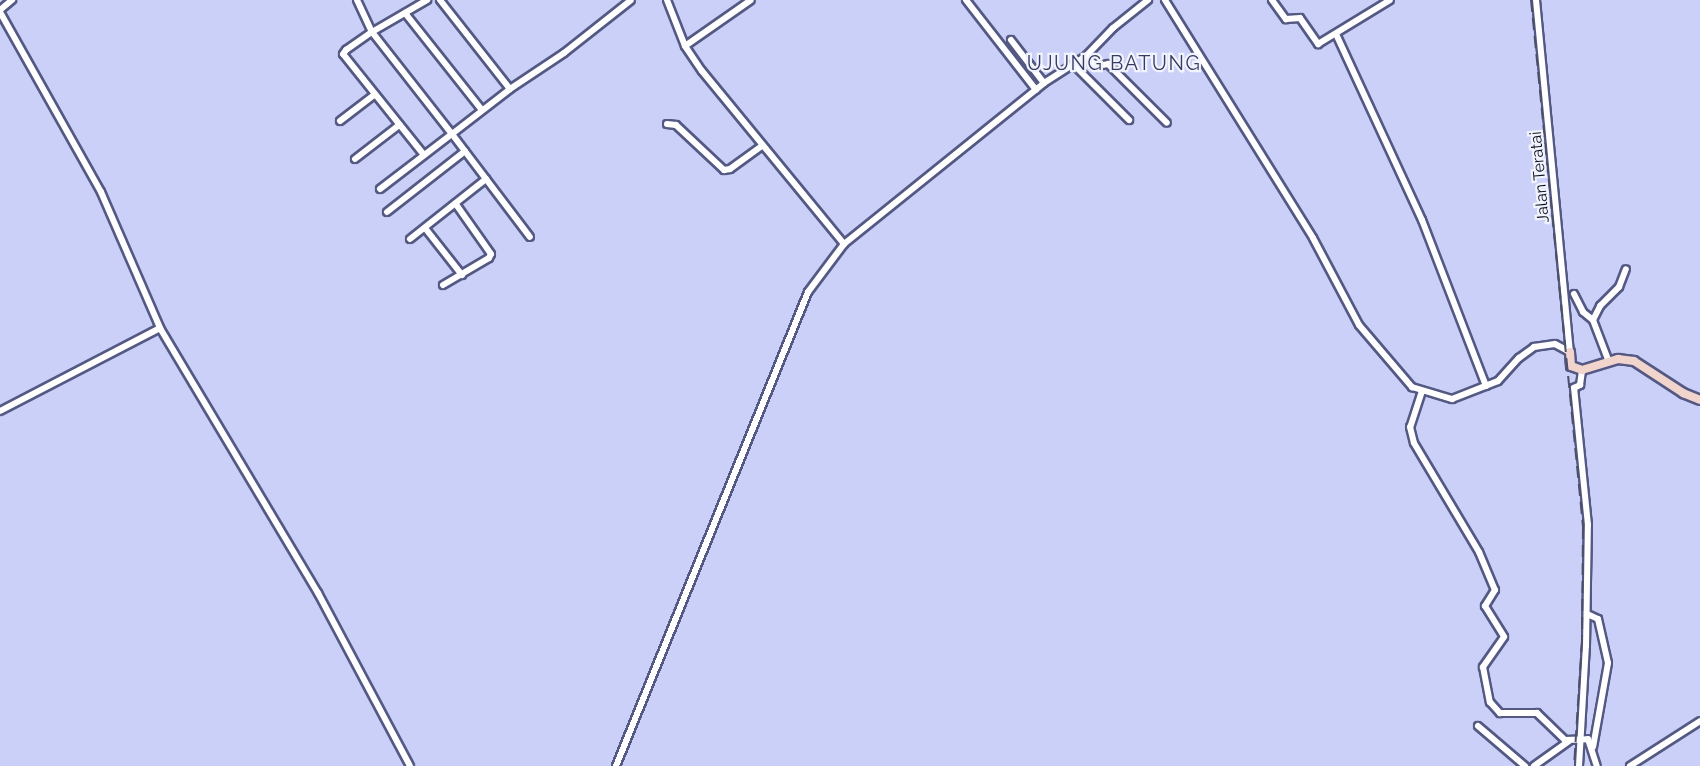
<!DOCTYPE html>
<style>
body{margin:0}
#map{position:relative;width:1700px;height:766px;overflow:hidden;background:#cad0f7;font-family:Raleway,sans-serif}
div>[style]{position:absolute}
[style*='--x']{left:calc(var(--x)*1px);top:calc(var(--y)*1px);width:calc(var(--w)*1px);rotate:calc(var(--a)*1deg)}
.roads{filter:drop-shadow(2px 0 #545984) drop-shadow(-2px 0 #545984) drop-shadow(0 2px #545984) drop-shadow(0 -2px #545984)}
.street>*{height:6px;margin:-3px;padding:0 3px;transform-origin:3px;border-radius:3px;background:#fff}
.secondary>*{height:8px;margin:-4px;padding:0 4px;transform-origin:4px;border-radius:4px;background:#f1d5cc}
.rail>*{height:2px;margin-top:-1px;transform-origin:0;background:repeating-linear-gradient(90deg,#4c4f67 0 12px,transparent 0 18px)}
span{translate:-50% -50%;white-space:nowrap;text-align:center;line-height:1.15;-webkit-text-stroke:4.5px #f1f3fd;paint-order:stroke}
.street-label{font-size:16px;color:#0c0e1e}
.quarter-label{font-size:20px;color:#383c65;letter-spacing:1.5px}
</style>
<div id="map">
<div class="roads">
<div class="street">
<i style="--x:357;--y:0;--w:35;--a:65"></i>
<i style="--x:372;--y:32;--w:130;--a:51.9"></i>
<i style="--x:452;--y:134;--w:73;--a:-37.8"></i>
<i style="--x:510;--y:89;--w:65;--a:-33.7"></i>
<i style="--x:564;--y:53;--w:85;--a:-38.3"></i>
<i style="--x:440;--y:0;--w:113;--a:51.8"></i>
<i style="--x:667;--y:0;--w:49;--a:68.6"></i>
<i style="--x:685;--y:46;--w:30;--a:56"></i>
<i style="--x:702;--y:71;--w:224;--a:50.6"></i>
<i style="--x:844;--y:244;--w:257;--a:-38.8"></i>
<i style="--x:1044;--y:83;--w:50;--a:-32.7"></i>
<i style="--x:1086;--y:56;--w:39;--a:-46"></i>
<i style="--x:1113;--y:28;--w:45;--a:-38.7"></i>
<i style="--x:966;--y:0;--w:114;--a:52.1"></i>
<i style="--x:1165;--y:0;--w:280;--a:58.1"></i>
<i style="--x:1313;--y:238;--w:98;--a:62.1"></i>
<i style="--x:1359;--y:325;--w:82;--a:49.5"></i>
<i style="--x:1412;--y:387;--w:42;--a:16.7"></i>
<i style="--x:1452;--y:399;--w:49;--a:-21.4"></i>
<i style="--x:1498;--y:381;--w:31;--a:-48"></i>
<i style="--x:1519;--y:358;--w:19;--a:-36"></i>
<i style="--x:1534;--y:347;--w:21;--a:-8"></i>
<i style="--x:1555;--y:344;--w:17;--a:28"></i>
<i style="--x:1272;--y:0;--w:24;--a:54"></i>
<i style="--x:1286;--y:19;--w:14;--a:-4"></i>
<i style="--x:1300;--y:18;--w:32;--a:55"></i>
<i style="--x:1318;--y:44;--w:84;--a:-31.4"></i>
<i style="--x:1536;--y:0;--w:354;--a:84.5"></i>
<i style="--x:0;--y:10;--w:16;--a:-40"></i>
<i style="--x:0;--y:12;--w:206;--a:60.7"></i>
<i style="--x:101;--y:192;--w:148;--a:66.5"></i>
<i style="--x:160;--y:328;--w:309;--a:59.2"></i>
<i style="--x:318;--y:593;--w:196;--a:62"></i>
<i style="--x:405;--y:13;--w:124;--a:51.6"></i>
<i style="--x:1336;--y:34;--w:205;--a:65.2"></i>
<i style="--x:1422;--y:220;--w:178;--a:68.9"></i>
<i style="--x:1011;--y:40;--w:54;--a:52.5"></i>
<i style="--x:685;--y:46;--w:80;--a:-34.9"></i>
<i style="--x:1086;--y:56;--w:14;--a:45"></i>
<i style="--x:1096;--y:66;--w:12;--a:-9"></i>
<i style="--x:1108;--y:64;--w:83;--a:45"></i>
<i style="--x:1074;--y:65;--w:78;--a:45"></i>
<i style="--x:340;--y:121;--w:43;--a:-37.4"></i>
<i style="--x:667;--y:124;--w:9;--a:6"></i>
<i style="--x:676;--y:125;--w:66;--a:43.2"></i>
<i style="--x:724;--y:170;--w:6;--a:-9"></i>
<i style="--x:730;--y:169;--w:39;--a:-36"></i>
<i style="--x:424;--y:155;--w:129;--a:-128.7"></i>
<i style="--x:343;--y:54;--w:5;--a:-53"></i>
<i style="--x:346;--y:50;--w:32;--a:-35"></i>
<i style="--x:372;--y:32;--w:64;--a:-30.2"></i>
<i style="--x:355;--y:159;--w:56;--a:-37.7"></i>
<i style="--x:380;--y:189;--w:91;--a:-37.4"></i>
<i style="--x:452;--y:134;--w:129;--a:52.9"></i>
<i style="--x:387;--y:212;--w:99;--a:-38"></i>
<i style="--x:425;--y:228;--w:60;--a:51.8"></i>
<i style="--x:410;--y:239;--w:97;--a:-38.3"></i>
<i style="--x:443;--y:285;--w:53;--a:-30.4"></i>
<i style="--x:489;--y:258;--w:4;--a:-63"></i>
<i style="--x:491;--y:254;--w:62;--a:-125.2"></i>
<i style="--x:1574;--y:294;--w:20;--a:63"></i>
<i style="--x:1583;--y:312;--w:13;--a:39"></i>
<i style="--x:1609;--y:362;--w:45;--a:-110.9"></i>
<i style="--x:1593;--y:320;--w:16;--a:-63"></i>
<i style="--x:1600;--y:306;--w:27;--a:-45"></i>
<i style="--x:1619;--y:287;--w:19;--a:-69"></i>
<i style="--x:1422;--y:391;--w:38;--a:108"></i>
<i style="--x:1410;--y:427;--w:16;--a:76"></i>
<i style="--x:1414;--y:443;--w:127;--a:59.2"></i>
<i style="--x:1479;--y:552;--w:41;--a:67.2"></i>
<i style="--x:1495;--y:590;--w:19;--a:122"></i>
<i style="--x:1485;--y:606;--w:36;--a:58"></i>
<i style="--x:1504;--y:637;--w:37;--a:125"></i>
<i style="--x:1483;--y:667;--w:36;--a:79"></i>
<i style="--x:1490;--y:702;--w:15;--a:48"></i>
<i style="--x:1500;--y:713;--w:37;--a:0"></i>
<i style="--x:1537;--y:713;--w:39;--a:44"></i>
<i style="--x:1565;--y:740;--w:23;--a:-2"></i>
<i style="--x:1588;--y:739;--w:28;--a:72"></i>
<i style="--x:0;--y:411;--w:180;--a:-27.4"></i>
<i style="--x:1587;--y:614;--w:12;--a:24"></i>
<i style="--x:1598;--y:619;--w:45;--a:77.2"></i>
<i style="--x:1608;--y:663;--w:85;--a:100.1"></i>
<i style="--x:1478;--y:726;--w:62;--a:40.4"></i>
<i style="--x:616;--y:766;--w:511;--a:-67.95"></i>
<i style="--x:808;--y:292;--w:60;--a:-53.1"></i>
<i style="--x:1534;--y:766;--w:43;--a:-35.5"></i>
<i style="--x:1579;--y:766;--w:120;--a:-86.7"></i>
<i style="--x:1586;--y:646;--w:121;--a:-89.1"></i>
<i style="--x:1588;--y:525;--w:138;--a:-95.8"></i>
<i style="--x:1574;--y:388;--w:7;--a:-27"></i>
<i style="--x:1580;--y:385;--w:15;--a:-82"></i>
<i style="--x:1630;--y:766;--w:83;--a:-32.7"></i>
</div>
<div class="secondary">
<i style="--x:1570;--y:352;--w:14;--a:86"></i>
<i style="--x:1571;--y:366;--w:12;--a:20"></i>
<i style="--x:1582;--y:370;--w:38;--a:-17"></i>
<i style="--x:1618;--y:359;--w:16;--a:7"></i>
<i style="--x:1634;--y:361;--w:59;--a:33.1"></i>
<i style="--x:1683;--y:393;--w:18;--a:22"></i>
</div>
</div>
<div class="rail">
<i style="--x:1531;--y:0;--w:530;--a:84.36"></i>
<i style="--x:1583;--y:527;--w:113;--a:90.5"></i>
<i style="--x:1582;--y:640;--w:126;--a:93.6"></i>
</div>
<div class="street-label">
<span style="left:1540px;top:177px;rotate:-95deg">Jalan Teratai</span>
</div>
<div class="quarter-label">
<span style="left:1114px;top:63px">UJUNG BATUNG</span>
</div>
</div>
